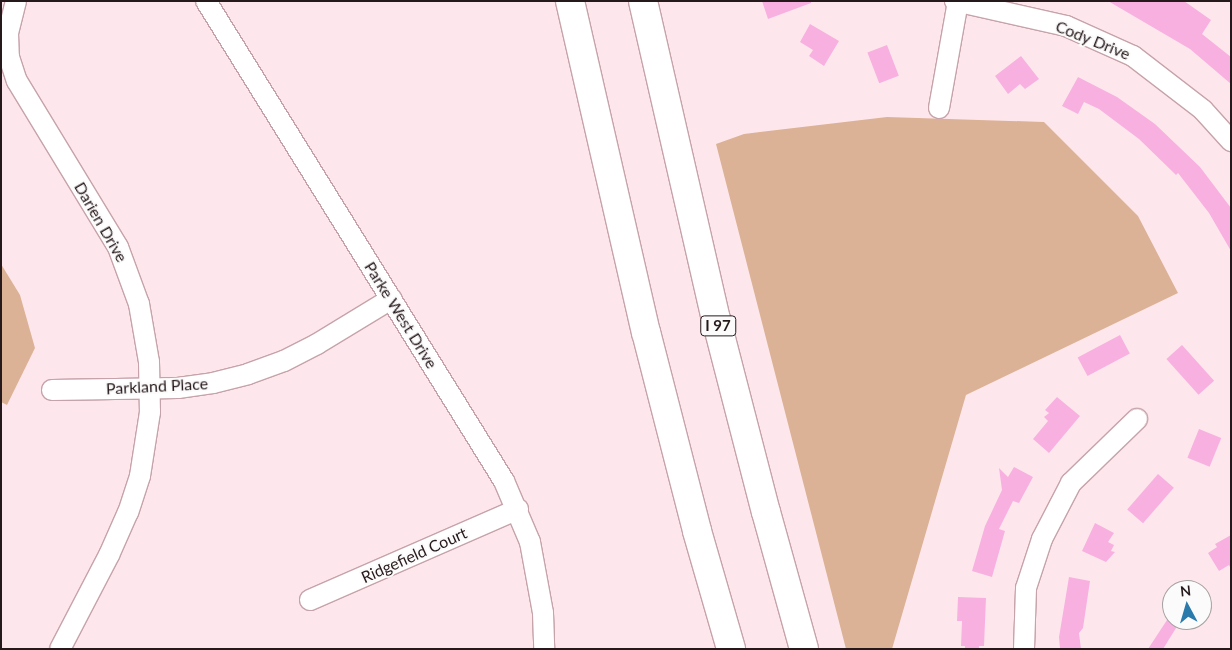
<!DOCTYPE html>
<style>
body{margin:0}
#map{position:relative;width:1232px;height:650px;overflow:hidden;background:#fee7ec;font-family:Lato,sans-serif}
div>[style]{position:absolute}
[style*='--x']{left:calc(var(--x)*1px);top:calc(var(--y)*1px);width:calc(var(--w)*1px);rotate:calc(var(--a)*1deg)}
.green>*{inset:0;background:#dcb296}
.building>*{inset:0;background:#f8b0e0;transform-origin:0 0}
.roads{filter:drop-shadow(1px 0 #c6a3aa) drop-shadow(-1px 0 #c6a3aa) drop-shadow(0 1px #c6a3aa) drop-shadow(0 -1px #c6a3aa)}
.minor>*{height:20px;margin:-10px;padding:0 10px;transform-origin:10px;border-radius:10px;background:#fff}
.motorway>*{height:28px;margin:-14px;padding:0 14px;transform-origin:14px;border-radius:14px;background:#fff}
span{translate:-50% -50%;white-space:nowrap;text-align:center;line-height:1.15;-webkit-text-stroke:4px #fbfbfb;paint-order:stroke}
.shield-label span{padding:1px 4px;background:#fbfbfb;border:1px solid;border-radius:4px;-webkit-text-stroke-width:0}
.shield-label{font-size:15px;color:#26191b;font-weight:700}
.street-label{font-size:16px;color:#26191b}
.frame{position:absolute;inset:0;border:2px solid #26191b;pointer-events:none}
.north{position:absolute;left:1162px;top:580px;width:50px;height:50px;box-sizing:border-box;background:#fbfbfb;border:1px solid #a6a1a1;border-radius:50%;rotate:354deg;font-size:14px;font-weight:700;line-height:20px;text-align:center;color:#26191b}
.north::after{content:'';display:block;margin:auto;width:18px;height:22px;background:#2a7aac;clip-path:polygon(50% 0,100% 100%,50% 72%,0 100%)}
</style>
<div id="map">
<div class="green">
<i style="clip-path:polygon(887px 117px,1044px 122px,1138px 216px,1178px 293px,966px 395px,892px 649px,846px 649px,716px 144px,744px 134px)"></i>
<i style="clip-path:polygon(1px 264px,20px 295px,35px 348px,7px 405px,1px 402px)"></i>
</div>
<div class="building">
<i style="clip-path:polygon(762px 1px,811px 1px,811px 3px,768px 19px)"></i>
<i style="clip-path:polygon(1108px 1px,1184px 1px,1211px 20px,1202px 34px,1231px 57px,1231px 84px,1190px 49px)"></i>
<i style="clip-path:polygon(810px 24px,839px 41px,824px 66px,809px 56px,813px 50px,800px 42px)"></i>
<i style="left:887px;top:45px;width:33px;height:21px;rotate:69deg"></i>
<i style="clip-path:polygon(1021px 56px,1039px 79px,1025px 89px,1020px 84px,1008px 94px,995px 76px)"></i>
<i style="clip-path:polygon(1078px 77px,1117px 97px,1155px 124px,1200px 167px,1231px 208px,1231px 251px,1209px 213px,1178px 173px,1176px 175px,1139px 139px,1099px 109px,1084px 102px,1078px 114px,1062px 106px)"></i>
<i style="left:1120px;top:335px;width:21px;height:48px;rotate:62deg"></i>
<i style="left:1182px;top:345px;width:48px;height:21px;rotate:48deg"></i>
<i style="clip-path:polygon(1057px 397px,1080px 416px,1049px 453px,1033px 439px,1048px 421px,1044px 417px,1049px 413px,1045px 410px)"></i>
<i style="left:1199px;top:429px;width:24px;height:31px;rotate:22deg"></i>
<i style="clip-path:polygon(1014px 467px,1033px 477px,1019px 503px,1013px 501px,999px 529px,1005px 531px,992px 577px,972px 571px,985px 526px,1002px 490px,999px 468px,1008px 477px)"></i>
<i style="left:1158px;top:474px;width:21px;height:47px;rotate:41deg"></i>
<i style="clip-path:polygon(1095px 523px,1114px 533px,1108px 542px,1114px 545px,1111px 551px,1115px 552px,1106px 562px,1082px 551px)"></i>
<i style="clip-path:polygon(1231px 535px,1231px 569px,1229px 565px,1219px 571px,1208px 553px,1217px 547px,1215px 544px)"></i>
<i style="clip-path:polygon(1069px 577px,1090px 581px,1083px 628px,1079px 633px,1081px 649px,1060px 649px,1059px 637px)"></i>
<i style="clip-path:polygon(958px 597px,986px 598px,984px 646px,979px 646px,979px 649px,965px 649px,965px 646px,961px 646px,962px 621px,957px 621px)"></i>
<i style="clip-path:polygon(1167px 620px,1181px 620px,1163px 649px,1148px 649px)"></i>
</div>
<div class="roads">
<div class="minor">
<i style="--x:16;--y:1;--w:33;--a:104"></i>
<i style="--x:8;--y:33;--w:24;--a:88"></i>
<i style="--x:9;--y:57;--w:25;--a:72"></i>
<i style="--x:17;--y:81;--w:194;--a:58.7"></i>
<i style="--x:118;--y:247;--w:61;--a:69.8"></i>
<i style="--x:139;--y:304;--w:59;--a:80.2"></i>
<i style="--x:149;--y:362;--w:50;--a:88.9"></i>
<i style="--x:150;--y:412;--w:65;--a:98.9"></i>
<i style="--x:140;--y:476;--w:38;--a:108"></i>
<i style="--x:128;--y:512;--w:47;--a:113.8"></i>
<i style="--x:109;--y:555;--w:106;--a:117.5"></i>
<i style="--x:206;--y:1;--w:565;--a:58.17"></i>
<i style="--x:504;--y:481;--w:66;--a:66.9"></i>
<i style="--x:530;--y:542;--w:72;--a:79.6"></i>
<i style="--x:543;--y:613;--w:36;--a:88"></i>
<i style="--x:955;--y:1;--w:114;--a:12.7"></i>
<i style="--x:1066;--y:26;--w:73;--a:24.1"></i>
<i style="--x:1133;--y:56;--w:88;--a:37.6"></i>
<i style="--x:1203;--y:110;--w:42;--a:47.9"></i>
<i style="--x:939;--y:108;--w:109;--a:-79.9"></i>
<i style="--x:52;--y:390;--w:126;--a:-0.9"></i>
<i style="--x:178;--y:388;--w:35;--a:-8"></i>
<i style="--x:213;--y:383;--w:36;--a:-14"></i>
<i style="--x:248;--y:374;--w:38;--a:-20"></i>
<i style="--x:284;--y:361;--w:37;--a:-27"></i>
<i style="--x:317;--y:344;--w:87;--a:-31.3"></i>
<i style="--x:310;--y:600;--w:227;--a:-23.6"></i>
<i style="--x:1024;--y:649;--w:61;--a:-88.1"></i>
<i style="--x:1026;--y:588;--w:52;--a:-71.9"></i>
<i style="--x:1042;--y:539;--w:63;--a:-62.6"></i>
<i style="--x:1071;--y:483;--w:92;--a:-44.1"></i>
</div>
<div class="motorway">
<i style="--x:570;--y:1;--w:340;--a:77.1"></i>
<i style="--x:646;--y:332;--w:205;--a:75.6"></i>
<i style="--x:697;--y:531;--w:123;--a:73.9"></i>
<i style="--x:643;--y:1;--w:326;--a:77.1"></i>
<i style="--x:716;--y:319;--w:199;--a:75.5"></i>
<i style="--x:766;--y:512;--w:142;--a:74.5"></i>
</div>
</div>
<div class="shield-label">
<span style="left:718px;top:326px">I 97</span>
</div>
<div class="street-label">
<span style="left:1093px;top:40px;rotate:22deg">Cody Drive</span>
<span style="left:101px;top:222px;rotate:60deg">Darien Drive</span>
<span style="left:401px;top:315px;rotate:58deg">Parke West Drive</span>
<span style="left:157px;top:386px;rotate:-3deg">Parkland Place</span>
<span style="left:414px;top:555px;rotate:-24deg">Ridgefield Court</span>
</div>
<div class="frame"></div>
<div class="north">N</div>
</div>
